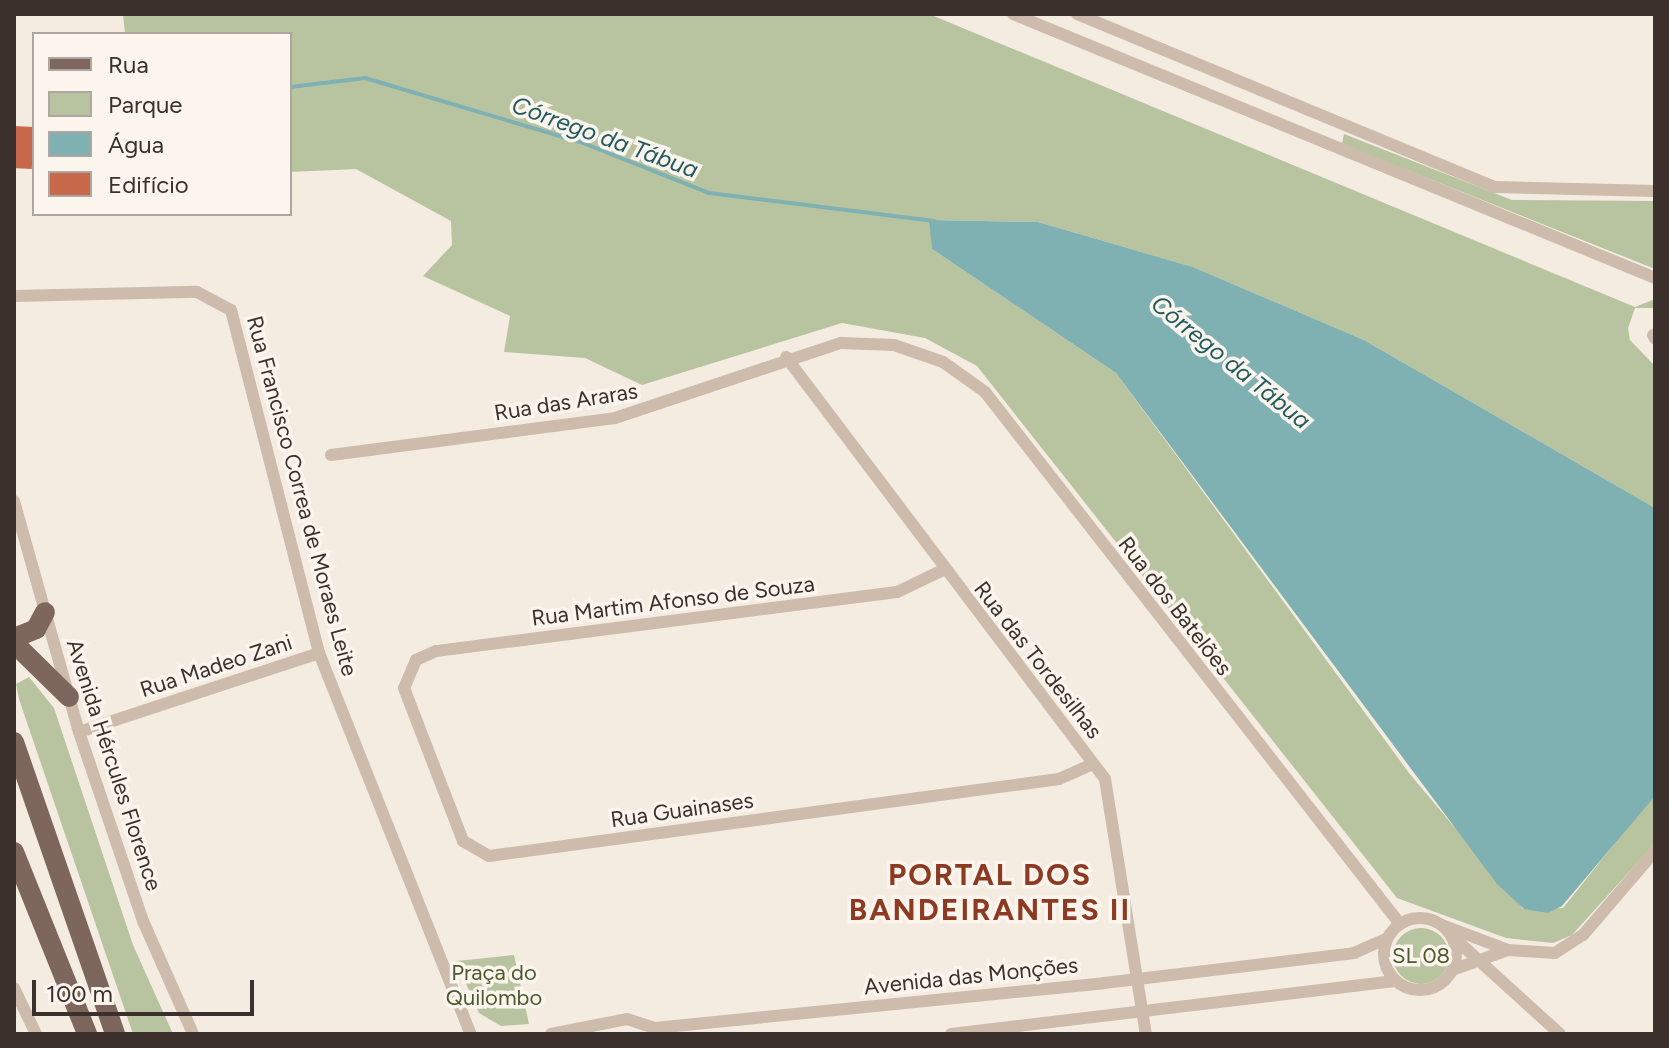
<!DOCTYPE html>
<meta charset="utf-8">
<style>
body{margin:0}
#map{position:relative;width:1669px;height:1048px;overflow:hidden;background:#f4ebe1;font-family:Figtree,sans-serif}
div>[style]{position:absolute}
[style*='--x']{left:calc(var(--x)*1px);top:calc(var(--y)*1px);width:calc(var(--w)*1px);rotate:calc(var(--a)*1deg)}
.green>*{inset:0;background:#b8c4a0}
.round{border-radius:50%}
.water>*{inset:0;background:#7fb0b2}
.stream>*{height:4px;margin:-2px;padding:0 2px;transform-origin:2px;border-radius:2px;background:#7fb0b2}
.building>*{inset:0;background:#c8694b;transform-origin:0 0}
.minor>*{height:12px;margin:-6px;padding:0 6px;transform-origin:6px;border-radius:6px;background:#cdbbac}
.minor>.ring{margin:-6px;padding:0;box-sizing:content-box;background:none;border:12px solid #cdbbac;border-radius:50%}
.primary>*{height:20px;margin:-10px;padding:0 10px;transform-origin:10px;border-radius:10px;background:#7d675c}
span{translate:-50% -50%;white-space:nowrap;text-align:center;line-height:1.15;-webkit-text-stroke:7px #fbf5ee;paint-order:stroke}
.street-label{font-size:22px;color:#3b302b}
.park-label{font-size:22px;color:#4a5a2e}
.water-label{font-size:24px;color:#1f5a5e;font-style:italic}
.district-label{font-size:30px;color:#8c3b22;font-weight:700;letter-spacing:2px}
.frame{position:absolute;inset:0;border:16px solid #3b302b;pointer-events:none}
.legend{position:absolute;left:32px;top:32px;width:260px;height:184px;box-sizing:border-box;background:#fbf5ee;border:2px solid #aea6a0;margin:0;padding:10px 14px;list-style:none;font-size:24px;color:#3b302b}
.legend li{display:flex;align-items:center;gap:16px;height:40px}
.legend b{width:40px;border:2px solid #aea6a0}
.scale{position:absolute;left:32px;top:980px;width:222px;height:36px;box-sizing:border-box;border:4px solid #3b302b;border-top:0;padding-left:10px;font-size:24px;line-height:28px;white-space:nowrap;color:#3b302b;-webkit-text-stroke:6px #fbf5ee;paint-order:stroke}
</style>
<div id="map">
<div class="green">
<i style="clip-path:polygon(123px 14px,929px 14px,1635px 307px,1655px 299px,1655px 308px,1635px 308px,1628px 328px,1630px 340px,1655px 366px,1655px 508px,1364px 340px,1193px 267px,1038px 222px,930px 220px,932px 249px,1116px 373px,1409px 773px,1523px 909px,1563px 908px,1655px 793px,1655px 843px,1572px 935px,1553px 943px,1506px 938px,1397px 898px,977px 366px,925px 338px,842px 323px,642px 385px,585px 358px,504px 352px,510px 316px,423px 276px,452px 245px,451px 221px,356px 169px,290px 172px,290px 34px,125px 34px)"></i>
<i style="clip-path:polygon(1344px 134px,1512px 200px,1655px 201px,1655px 269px,1342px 144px)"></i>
<i style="clip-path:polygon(29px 677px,54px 708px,133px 945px,173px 1034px,133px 1034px,19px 699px,16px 684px)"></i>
<i class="round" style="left:1393px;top:928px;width:56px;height:56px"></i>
<i style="clip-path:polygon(514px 955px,529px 1024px,501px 1026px,479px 1013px,456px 961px)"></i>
</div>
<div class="water">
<i style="clip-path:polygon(929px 220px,1038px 222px,1193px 267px,1364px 340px,1655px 508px,1655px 796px,1562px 906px,1548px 913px,1524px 909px,1497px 884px,1116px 373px,932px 249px)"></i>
</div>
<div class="stream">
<i style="--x:290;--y:87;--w:76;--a:-6.8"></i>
<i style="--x:365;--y:78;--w:227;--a:16.6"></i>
<i style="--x:583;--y:143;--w:136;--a:21.6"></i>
<i style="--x:709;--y:193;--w:227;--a:7.1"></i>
</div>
<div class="building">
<i style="left:14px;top:126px;width:20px;height:42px;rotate:3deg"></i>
</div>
<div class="minor">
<i style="--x:1013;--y:14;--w:694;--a:22.35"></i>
<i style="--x:1077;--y:14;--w:452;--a:22.5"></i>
<i style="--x:1495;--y:187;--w:160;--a:1.4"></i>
<i style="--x:14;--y:296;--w:183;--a:-1.3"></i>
<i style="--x:197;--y:292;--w:38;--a:28"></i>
<i style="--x:231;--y:310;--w:354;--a:75.6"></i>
<i style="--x:319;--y:653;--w:410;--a:68.3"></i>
<i style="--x:1653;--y:335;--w:4;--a:63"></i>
<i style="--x:786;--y:357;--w:529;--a:52.91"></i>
<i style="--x:1105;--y:779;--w:258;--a:80.9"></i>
<i style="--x:331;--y:455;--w:286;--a:-7.4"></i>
<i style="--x:615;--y:418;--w:238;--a:-18.4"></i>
<i style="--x:841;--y:343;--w:53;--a:2.2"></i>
<i style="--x:894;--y:345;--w:52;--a:19.1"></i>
<i style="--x:943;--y:362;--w:52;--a:35.5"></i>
<i style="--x:985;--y:392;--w:675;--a:52.04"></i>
<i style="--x:14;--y:501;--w:240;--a:74.3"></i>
<i style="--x:79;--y:732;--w:200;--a:71.3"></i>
<i style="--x:143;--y:921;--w:124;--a:66.1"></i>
<i style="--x:943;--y:570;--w:51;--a:154.4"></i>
<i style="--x:897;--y:592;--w:465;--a:172.7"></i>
<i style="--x:436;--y:651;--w:22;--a:156"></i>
<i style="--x:416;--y:660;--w:30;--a:113"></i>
<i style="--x:404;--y:688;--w:164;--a:68.9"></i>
<i style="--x:463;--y:841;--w:30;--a:30"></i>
<i style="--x:489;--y:856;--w:575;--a:-7.69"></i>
<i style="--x:1059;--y:779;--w:37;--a:-24"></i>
<i style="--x:79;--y:732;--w:253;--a:-18.2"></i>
<i class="ring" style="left:1384px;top:918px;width:60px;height:60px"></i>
<i style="--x:1442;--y:925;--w:71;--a:20.7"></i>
<i style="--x:1508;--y:950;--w:47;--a:3.7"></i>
<i style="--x:1555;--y:953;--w:33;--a:-33"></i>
<i style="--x:1583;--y:935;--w:111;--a:-49.4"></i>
<i style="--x:1453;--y:937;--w:144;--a:42.2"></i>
<i style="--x:1452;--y:970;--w:59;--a:-19.7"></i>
<i style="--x:14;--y:988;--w:51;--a:64.4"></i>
<i style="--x:551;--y:1034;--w:77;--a:-11.2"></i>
<i style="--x:627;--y:1019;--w:29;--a:18"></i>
<i style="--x:655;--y:1028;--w:451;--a:-5.7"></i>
<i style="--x:1104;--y:983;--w:252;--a:-6.8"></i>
<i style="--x:1354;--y:953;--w:36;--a:-24"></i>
<i style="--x:951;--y:1034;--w:447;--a:-6.8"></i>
</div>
<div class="primary">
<i style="--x:14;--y:638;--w:24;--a:-22"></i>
<i style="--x:36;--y:629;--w:19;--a:-62"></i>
<i style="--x:14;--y:643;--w:77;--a:44.5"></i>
<i style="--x:14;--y:742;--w:309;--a:70.9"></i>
<i style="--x:14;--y:852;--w:196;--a:68.1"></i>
</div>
<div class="street-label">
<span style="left:566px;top:402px;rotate:-9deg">Rua das Araras</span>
<span style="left:302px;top:496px;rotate:75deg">Rua Francisco Correa de Moraes Leite</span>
<span style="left:673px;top:601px;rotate:-7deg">Rua Martim Afonso de Souza</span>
<span style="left:1175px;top:606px;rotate:52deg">Rua dos Batelões</span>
<span style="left:1038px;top:660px;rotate:52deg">Rua das Tordesilhas</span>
<span style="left:216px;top:666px;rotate:-18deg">Rua Madeo Zani</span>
<span style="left:114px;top:765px;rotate:72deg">Avenida Hércules Florence</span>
<span style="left:682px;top:810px;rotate:-8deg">Rua Guainases</span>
<span style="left:971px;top:976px;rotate:-6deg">Avenida das Monções</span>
</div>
<div class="park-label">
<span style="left:1421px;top:956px">SL 08</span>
<span style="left:494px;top:985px">Praça do<br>Quilombo</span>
</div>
<div class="water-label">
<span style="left:605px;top:137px;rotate:20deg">Córrego da Tábua</span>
<span style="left:1231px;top:362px;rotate:39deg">Córrego da Tábua</span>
</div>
<div class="district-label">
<span style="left:990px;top:892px">PORTAL DOS<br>BANDEIRANTES II</span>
</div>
<div class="frame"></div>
<ul class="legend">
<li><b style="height:10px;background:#7d675c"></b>Rua</li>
<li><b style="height:22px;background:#b8c4a0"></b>Parque</li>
<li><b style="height:22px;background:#7fb0b2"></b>Água</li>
<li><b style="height:22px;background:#c8694b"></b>Edifício</li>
</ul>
<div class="scale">100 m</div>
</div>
